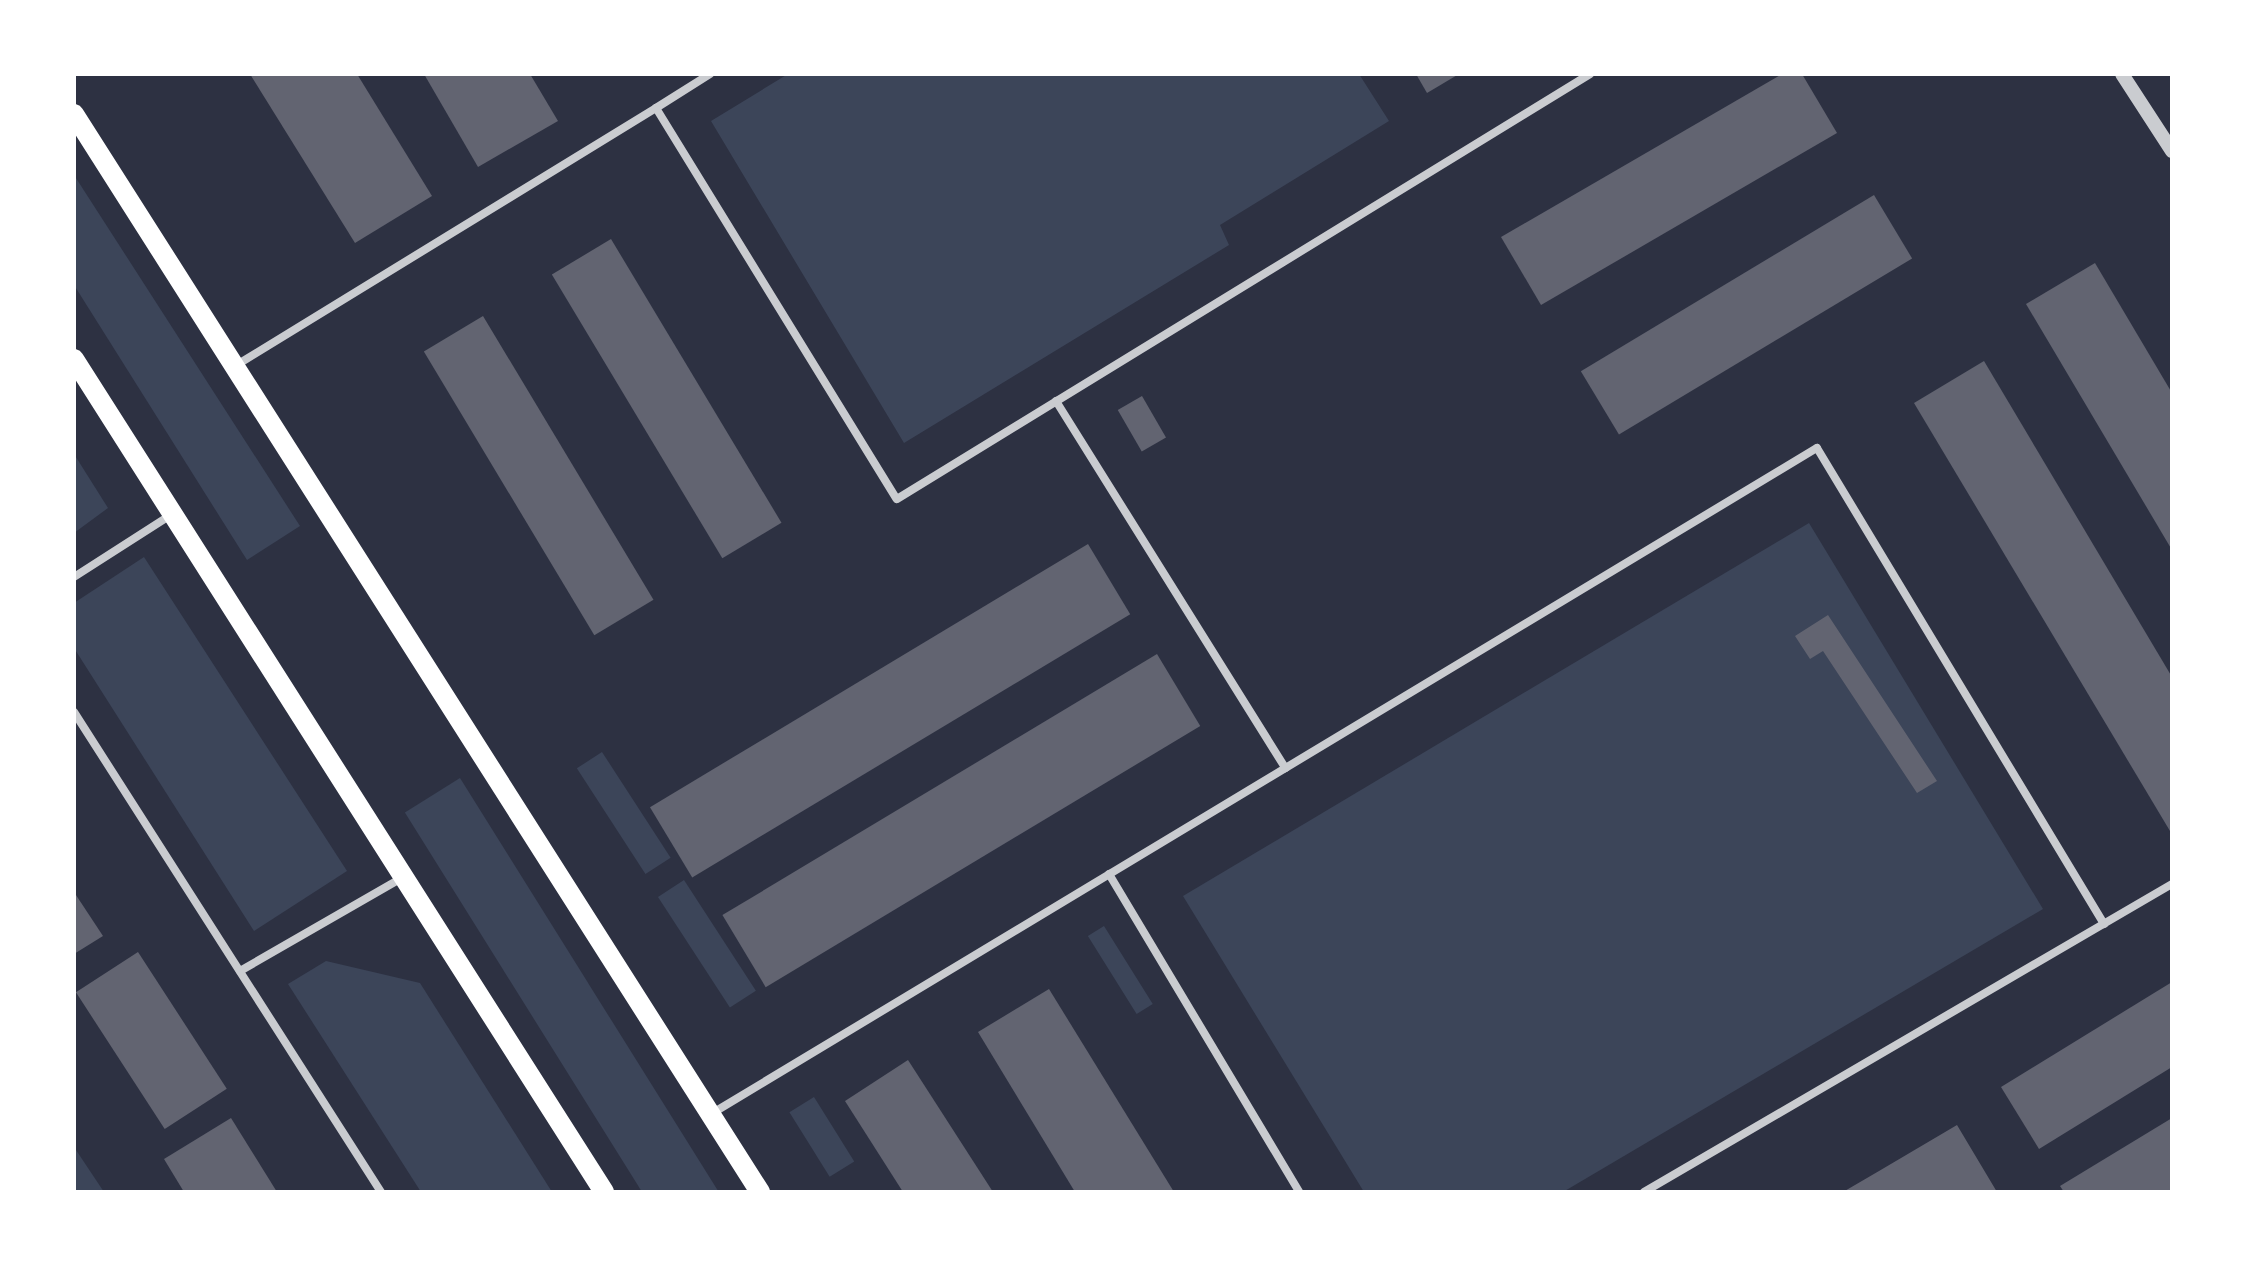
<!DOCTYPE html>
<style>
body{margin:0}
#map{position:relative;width:2246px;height:1266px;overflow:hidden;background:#2d3142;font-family:"Varela Round",sans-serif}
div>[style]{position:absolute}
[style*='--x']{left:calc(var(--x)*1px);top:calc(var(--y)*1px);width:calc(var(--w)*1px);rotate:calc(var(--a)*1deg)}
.green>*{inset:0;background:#3c4559;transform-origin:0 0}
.building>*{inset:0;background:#626471;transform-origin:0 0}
.minor>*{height:8px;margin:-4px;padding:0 4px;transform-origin:4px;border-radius:4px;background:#caccd0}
.tertiary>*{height:14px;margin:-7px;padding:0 7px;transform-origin:7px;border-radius:7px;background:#caccd0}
.primary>*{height:20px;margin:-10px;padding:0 10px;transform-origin:10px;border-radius:10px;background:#fff}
span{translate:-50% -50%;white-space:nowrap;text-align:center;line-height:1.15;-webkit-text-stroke:6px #fff;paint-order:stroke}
.frame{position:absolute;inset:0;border:76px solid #fff;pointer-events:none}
</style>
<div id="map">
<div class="green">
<i style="clip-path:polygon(788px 74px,1359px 74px,1389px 121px,1220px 225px,1229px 245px,904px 443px,711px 121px)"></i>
<i style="clip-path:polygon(74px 175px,300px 526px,247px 560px,74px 285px)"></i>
<i style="clip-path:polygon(74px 454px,108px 508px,74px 533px)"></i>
<i style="clip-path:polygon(1809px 523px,2043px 909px,1563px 1192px,1364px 1192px,1183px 896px)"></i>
<i style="clip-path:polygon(144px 557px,347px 871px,254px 931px,74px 648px,74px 603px)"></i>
<i style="left:602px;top:752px;width:126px;height:30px;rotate:57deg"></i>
<i style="left:460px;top:778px;width:490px;height:65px;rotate:58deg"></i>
<i style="left:684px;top:880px;width:132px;height:31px;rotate:57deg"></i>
<i style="left:1104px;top:926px;width:92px;height:19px;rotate:58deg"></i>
<i style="clip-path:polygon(326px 961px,420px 983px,552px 1192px,421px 1192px,288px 984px)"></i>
<i style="left:814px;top:1097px;width:76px;height:29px;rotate:58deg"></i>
<i style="clip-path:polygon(74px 1147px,104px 1192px,74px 1192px)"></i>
</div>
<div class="building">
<i style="clip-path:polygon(250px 74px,357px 74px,432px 196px,355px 243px)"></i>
<i style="clip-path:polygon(424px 74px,530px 74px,558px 121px,478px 167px)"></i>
<i style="clip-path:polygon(1416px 74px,1459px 74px,1427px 93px)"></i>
<i style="clip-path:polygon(1782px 74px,1802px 74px,1837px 133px,1541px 305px,1501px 237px)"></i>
<i style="left:1874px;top:195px;width:74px;height:342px;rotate:59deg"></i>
<i style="left:611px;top:239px;width:331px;height:69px;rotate:59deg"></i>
<i style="clip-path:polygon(2095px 263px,2172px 393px,2172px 550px,2026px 304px)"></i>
<i style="left:483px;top:316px;width:331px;height:69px;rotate:59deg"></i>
<i style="clip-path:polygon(1984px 361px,2172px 677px,2170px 831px,1914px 403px)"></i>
<i style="left:1142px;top:396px;width:48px;height:28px;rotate:60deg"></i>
<i style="left:1088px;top:544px;width:82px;height:511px;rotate:59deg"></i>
<i style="clip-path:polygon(1828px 615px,1937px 781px,1917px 793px,1823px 651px,1810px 659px,1795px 636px)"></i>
<i style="left:1157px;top:654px;width:84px;height:507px;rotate:59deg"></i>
<i style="clip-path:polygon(74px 892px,103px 936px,74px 954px)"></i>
<i style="left:138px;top:952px;width:163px;height:74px;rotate:57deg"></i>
<i style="clip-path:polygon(2172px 982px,2172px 1067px,2039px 1149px,2001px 1087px)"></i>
<i style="clip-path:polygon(1049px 989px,1174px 1192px,1075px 1192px,978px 1032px)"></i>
<i style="clip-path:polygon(908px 1060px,993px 1192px,903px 1192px,845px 1101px)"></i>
<i style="clip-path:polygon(231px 1118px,277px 1192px,184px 1192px,164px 1159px)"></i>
<i style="clip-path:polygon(2172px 1118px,2172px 1192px,2064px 1192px,2060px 1186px)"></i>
<i style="clip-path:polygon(1957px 1125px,1997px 1192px,1843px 1192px,1879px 1171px)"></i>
</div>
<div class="minor">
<i style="--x:656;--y:108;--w:64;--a:-32.2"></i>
<i style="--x:235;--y:366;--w:494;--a:-31.5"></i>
<i style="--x:656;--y:108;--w:459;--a:58.4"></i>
<i style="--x:897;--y:499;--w:813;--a:-31.52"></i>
<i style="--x:1056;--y:401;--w:433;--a:58"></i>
<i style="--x:74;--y:577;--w:117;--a:-32.7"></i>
<i style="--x:74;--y:712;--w:570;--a:57.4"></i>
<i style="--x:1109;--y:874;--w:370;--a:59.1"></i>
<i style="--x:240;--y:971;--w:187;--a:-29.9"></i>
<i style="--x:711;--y:1114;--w:1291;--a:-31.06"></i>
<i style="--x:1817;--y:448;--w:556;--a:58.91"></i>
<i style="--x:1644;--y:1192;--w:611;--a:-30.26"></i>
</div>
<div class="tertiary">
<i style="--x:2122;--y:74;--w:92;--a:57"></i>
</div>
<div class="primary">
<i style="--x:74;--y:114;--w:1278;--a:57.53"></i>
<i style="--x:74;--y:359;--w:987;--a:57.53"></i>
</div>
<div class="frame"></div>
</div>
